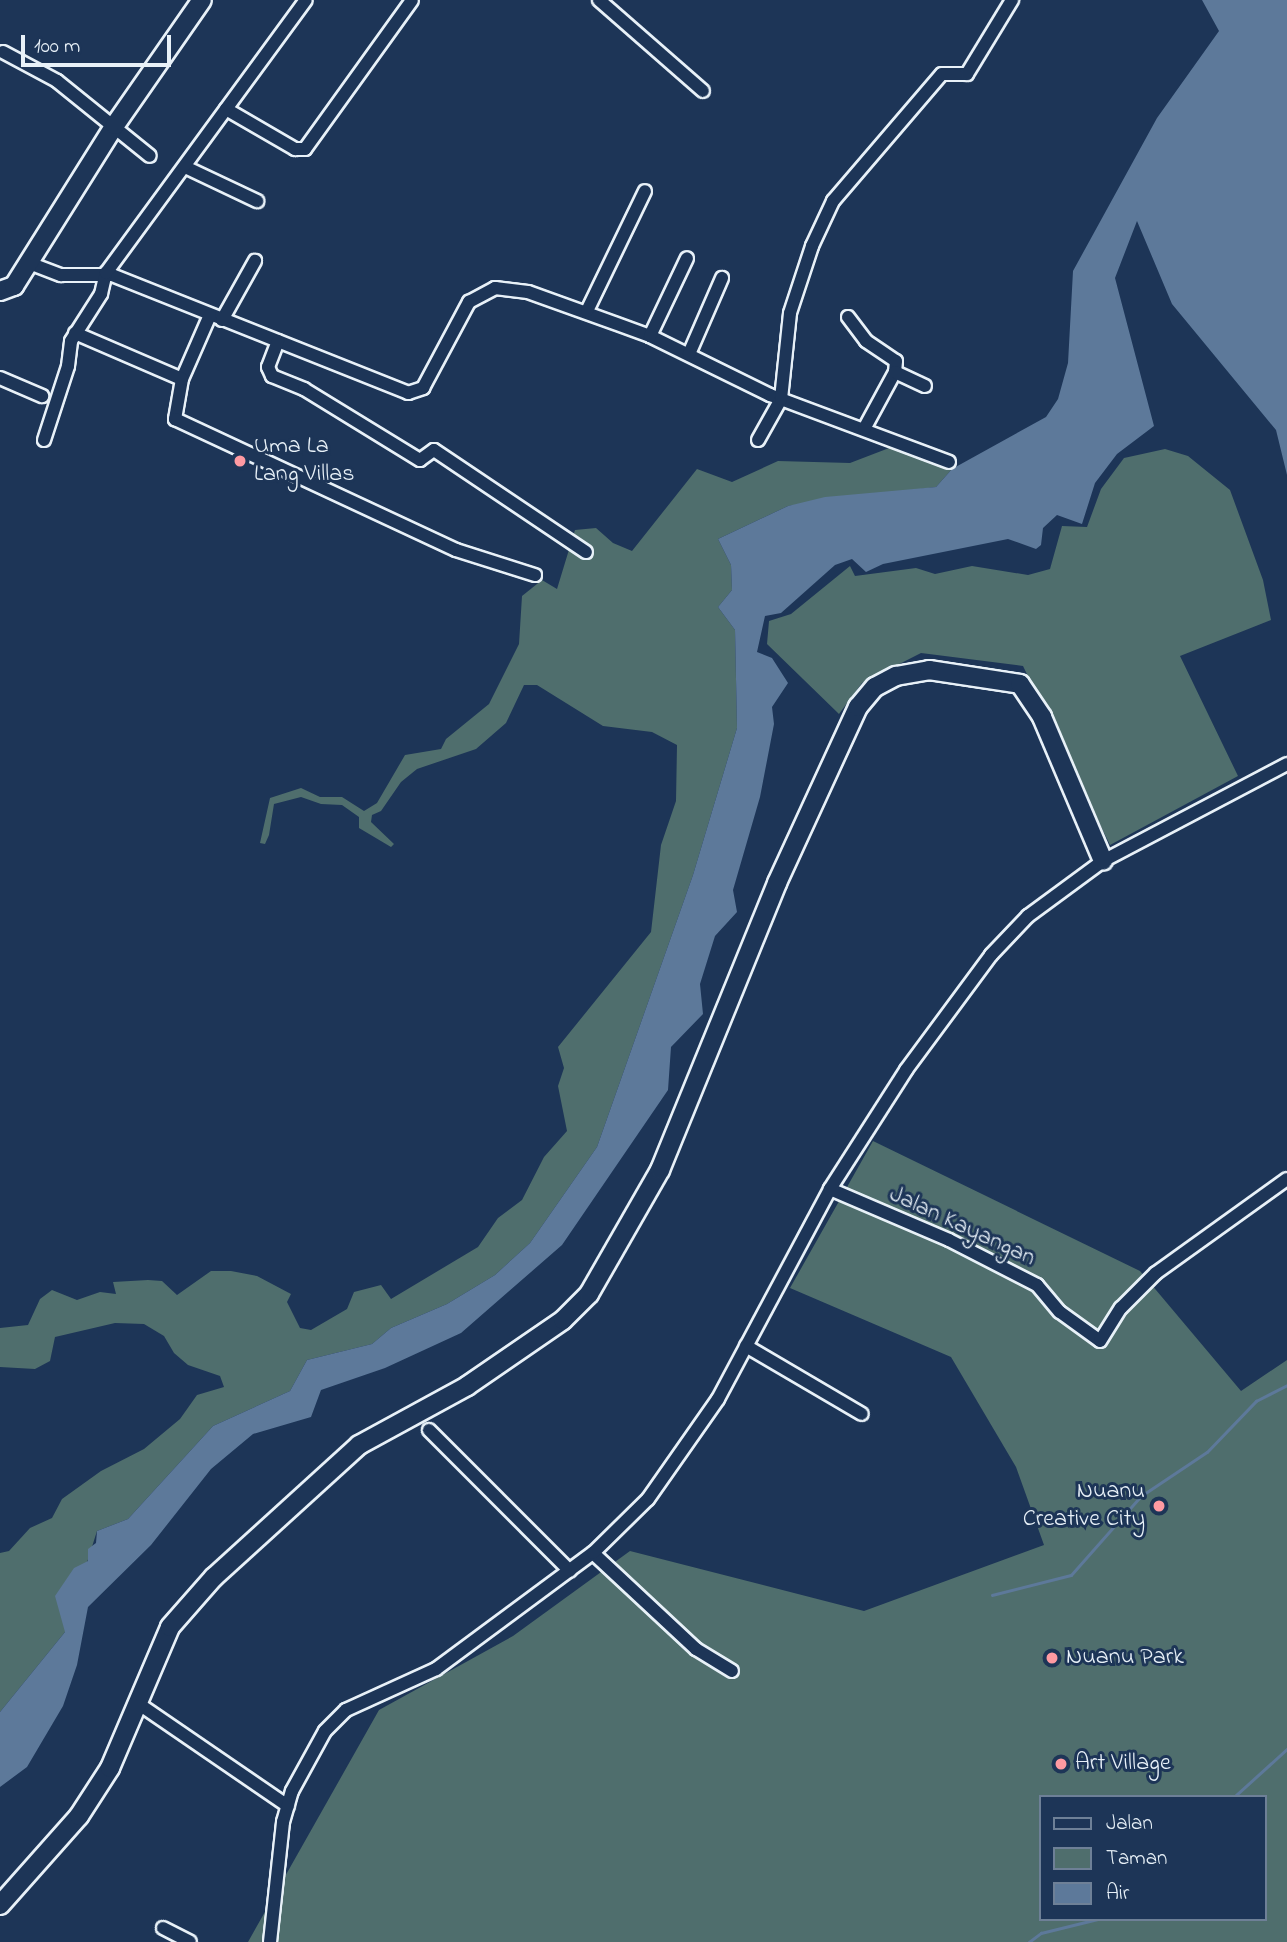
<!DOCTYPE html>
<style>
body{margin:0}
#map{position:relative;width:1287px;height:1942px;overflow:hidden;background:#1d3557;font-family:"Indie Flower",sans-serif}
div>[style]{position:absolute}
[style*='--x']{left:calc(var(--x)*1px);top:calc(var(--y)*1px);width:calc(var(--w)*1px);rotate:calc(var(--a)*1deg)}
.green>*{inset:0;background:#4f6e6d}
.water>*{inset:0;background:#5d799a}
.stream>*{height:2.5px;margin:-1.25px;padding:0 1.25px;transform-origin:1.25px;border-radius:1.25px;background:#5d799a}
.roads{filter:drop-shadow(2px 0 #e8f1f8) drop-shadow(-2px 0 #e8f1f8) drop-shadow(0 2px #e8f1f8) drop-shadow(0 -2px #e8f1f8)}
.street>*{height:12px;margin:-6px;padding:0 6px;transform-origin:6px;border-radius:6px;background:#1d3557}
.secondary>*{height:18px;margin:-9px;padding:0 9px;transform-origin:9px;border-radius:9px;background:#1d3557}
.dots>*{width:19px;height:19px;translate:-50% -50%;box-sizing:border-box;border:4px solid #1d3557;border-radius:50%}
span{translate:-50% -50%;white-space:nowrap;text-align:center;line-height:1.15;-webkit-text-stroke:6px #1d3557;paint-order:stroke}
.poi-label{font-size:24px;color:#e8f1f8}
.left{translate:0 -50%;text-align:left}
.right{translate:-100% -50%;text-align:right}
.street-label{font-size:24px;color:#e8f1f8}
.legend{position:absolute;left:1039px;top:1795px;width:228px;height:126px;box-sizing:border-box;background:#1d3557;border:2px solid #6e8097;margin:0;padding:9px 12px;list-style:none;font-size:21px;color:#e8f1f8}
.legend li{display:flex;align-items:center;gap:14px;height:35px}
.legend b{width:35px;border:2px solid #6e8097}
.scale{position:absolute;left:21px;top:35px;width:150px;height:32px;box-sizing:border-box;border:4px solid #e8f1f8;border-top:0;padding-left:9px;font-size:21px;line-height:24px;white-space:nowrap;color:#e8f1f8;-webkit-text-stroke:5px #1d3557;paint-order:stroke}
</style>
<div id="map">
<div class="green">
<i style="clip-path:polygon(910px 440px,954px 458px,952px 469px,936px 487px,788px 506px,718px 539px,731px 565px,732px 590px,718px 607px,735px 630px,737px 728px,693px 875px,597px 1147px,530px 1243px,495px 1275px,447px 1304px,391px 1328px,372px 1344px,307px 1360px,290px 1391px,213px 1426px,128px 1519px,97px 1531px,65px 1632px,0 1712px,0 1553px,9px 1551px,30px 1528px,52px 1518px,62px 1499px,101px 1471px,144px 1449px,180px 1419px,197px 1395px,224px 1387px,220px 1376px,188px 1365px,174px 1353px,164px 1336px,144px 1324px,115px 1323px,55px 1337px,50px 1361px,35px 1369px,0 1367px,0 1328px,28px 1325px,40px 1299px,52px 1290px,77px 1300px,100px 1292px,116px 1294px,113px 1282px,148px 1280px,162px 1281px,177px 1295px,211px 1271px,231px 1271px,257px 1276px,291px 1294px,287px 1302px,300px 1328px,311px 1330px,347px 1309px,354px 1292px,381px 1285px,391px 1299px,478px 1247px,498px 1218px,522px 1200px,544px 1157px,567px 1131px,558px 1086px,564px 1068px,558px 1047px,651px 932px,661px 845px,676px 801px,677px 745px,652px 732px,603px 726px,537px 685px,524px 685px,506px 723px,476px 749px,417px 769px,401px 782px,381px 811px,372px 815px,371px 822px,394px 844px,391px 847px,359px 828px,359px 817px,342px 805px,321px 804px,301px 797px,274px 804px,269px 835px,265px 844px,260px 843px,270px 798px,301px 788px,320px 797px,342px 797px,364px 811px,377px 803px,405px 755px,441px 749px,446px 739px,489px 704px,519px 644px,522px 596px,542px 580px,557px 589px,575px 530px,596px 528px,613px 543px,632px 551px,697px 469px,732px 482px,778px 461px,850px 463px)"></i>
<i style="clip-path:polygon(1165px 449px,1188px 456px,1230px 490px,1263px 580px,1271px 620px,1180px 656px,1238px 776px,1110px 845px,1023px 666px,921px 653px,862px 683px,839px 714px,767px 644px,769px 621px,791px 614px,850px 566px,855px 576px,916px 568px,935px 574px,972px 566px,1028px 575px,1050px 569px,1062px 526px,1087px 527px,1101px 489px,1124px 458px)"></i>
<i style="clip-path:polygon(evenodd,873px 1141px,1140px 1271px,1241px 1391px,1287px 1360px,1287px 1942px,248px 1942px,379px 1710px,513px 1636px,630px 1551px,864px 1611px,1044px 1545px,1016px 1467px,951px 1357px,790px 1288px,873px 1141px,1040px 1797px,1264px 1797px,1264px 1919px,1040px 1919px,1040px 1797px)"></i>
</div>
<div class="water">
<i style="clip-path:polygon(1202px 0,1287px 0,1287px 475px,1276px 430px,1172px 304px,1137px 221px,1115px 278px,1154px 426px,1117px 454px,1095px 483px,1082px 524px,1057px 515px,1043px 528px,1041px 545px,1036px 549px,1008px 539px,883px 564px,866px 572px,852px 559px,835px 565px,781px 613px,765px 616px,757px 652px,772px 658px,788px 683px,772px 707px,774px 724px,760px 797px,733px 890px,737px 912px,715px 936px,700px 984px,703px 1014px,671px 1047px,668px 1090px,562px 1245px,461px 1333px,385px 1368px,321px 1390px,311px 1417px,253px 1434px,211px 1469px,151px 1545px,88px 1607px,77px 1665px,63px 1706px,27px 1767px,0 1787px,0 1712px,65px 1632px,55px 1596px,74px 1568px,88px 1561px,88px 1549px,96px 1543px,97px 1531px,128px 1519px,213px 1426px,290px 1391px,307px 1360px,372px 1344px,391px 1328px,447px 1304px,495px 1275px,530px 1243px,597px 1147px,693px 875px,737px 728px,735px 630px,718px 607px,732px 590px,731px 565px,718px 539px,788px 506px,825px 497px,936px 487px,952px 469px,1046px 417px,1058px 399px,1068px 363px,1073px 271px,1157px 118px,1219px 31px)"></i>
</div>
<div class="stream">
<i style="--x:992;--y:1595;--w:81;--a:-14.2"></i>
<i style="--x:1071;--y:1575;--w:106;--a:-48.5"></i>
<i style="--x:1141;--y:1496;--w:79;--a:-33.7"></i>
<i style="--x:1207;--y:1452;--w:71;--a:-46.1"></i>
<i style="--x:1256;--y:1401;--w:35;--a:-27"></i>
<i style="--x:1234;--y:1797;--w:72;--a:-42.2"></i>
<i style="--x:1029;--y:1942;--w:15;--a:-37"></i>
<i style="--x:1041;--y:1933;--w:59;--a:-13.8"></i>
</div>
<div class="roads">
<div class="street">
<i style="--x:599;--y:0;--w:138;--a:41.2"></i>
<i style="--x:3;--y:52;--w:61;--a:28.2"></i>
<i style="--x:57;--y:81;--w:119;--a:38.9"></i>
<i style="--x:226;--y:109;--w:80;--a:30.1"></i>
<i style="--x:295;--y:149;--w:10;--a:0"></i>
<i style="--x:305;--y:149;--w:183;--a:-54.3"></i>
<i style="--x:185;--y:167;--w:80;--a:25.3"></i>
<i style="--x:29;--y:263;--w:34;--a:21"></i>
<i style="--x:61;--y:275;--w:51;--a:0"></i>
<i style="--x:112;--y:275;--w:319;--a:21.7"></i>
<i style="--x:408;--y:393;--w:16;--a:-18"></i>
<i style="--x:423;--y:388;--w:98;--a:-61.9"></i>
<i style="--x:469;--y:302;--w:30;--a:-28"></i>
<i style="--x:495;--y:288;--w:33;--a:7"></i>
<i style="--x:528;--y:292;--w:130;--a:19.8"></i>
<i style="--x:650;--y:336;--w:134;--a:26.2"></i>
<i style="--x:770;--y:395;--w:191;--a:20.5"></i>
<i style="--x:587;--y:311;--w:133;--a:-64.2"></i>
<i style="--x:210;--y:315;--w:70;--a:113.6"></i>
<i style="--x:182;--y:379;--w:41;--a:99.9"></i>
<i style="--x:175;--y:419;--w:310;--a:25"></i>
<i style="--x:456;--y:550;--w:83;--a:17.6"></i>
<i style="--x:848;--y:317;--w:30;--a:53"></i>
<i style="--x:866;--y:341;--w:36;--a:34"></i>
<i style="--x:896;--y:361;--w:11;--a:95"></i>
<i style="--x:895;--y:372;--w:65;--a:118.5"></i>
<i style="--x:222;--y:320;--w:68;--a:-60.8"></i>
<i style="--x:75;--y:333;--w:116;--a:23.3"></i>
<i style="--x:650;--y:336;--w:86;--a:-64.6"></i>
<i style="--x:278;--y:341;--w:28;--a:111"></i>
<i style="--x:268;--y:367;--w:10;--a:66"></i>
<i style="--x:272;--y:376;--w:35;--a:22"></i>
<i style="--x:304;--y:389;--w:136;--a:31.5"></i>
<i style="--x:420;--y:460;--w:17;--a:-36"></i>
<i style="--x:434;--y:450;--w:183;--a:33.9"></i>
<i style="--x:689;--y:354;--w:83;--a:-66.5"></i>
<i style="--x:895;--y:372;--w:33;--a:25"></i>
<i style="--x:0;--y:378;--w:46;--a:23.2"></i>
<i style="--x:44;--y:440;--w:78;--a:-72"></i>
<i style="--x:68;--y:366;--w:25;--a:-83"></i>
<i style="--x:71;--y:341;--w:56;--a:-57.4"></i>
<i style="--x:101;--y:294;--w:22;--a:-77"></i>
<i style="--x:106;--y:273;--w:338;--a:-53.8"></i>
<i style="--x:758;--y:440;--w:47;--a:-60.7"></i>
<i style="--x:781;--y:399;--w:86;--a:-84"></i>
<i style="--x:790;--y:313;--w:71;--a:-71.8"></i>
<i style="--x:812;--y:246;--w:50;--a:-65"></i>
<i style="--x:833;--y:201;--w:167;--a:-49.4"></i>
<i style="--x:942;--y:74;--w:25;--a:0"></i>
<i style="--x:967;--y:74;--w:87;--a:-58.7"></i>
<i style="--x:830;--y:1189;--w:129;--a:23.2"></i>
<i style="--x:949;--y:1240;--w:99;--a:27.1"></i>
<i style="--x:1037;--y:1285;--w:35;--a:50"></i>
<i style="--x:1060;--y:1312;--w:49;--a:35.9"></i>
<i style="--x:1100;--y:1341;--w:39;--a:-58"></i>
<i style="--x:1121;--y:1308;--w:49;--a:-45"></i>
<i style="--x:1156;--y:1273;--w:161;--a:-35.7"></i>
<i style="--x:746;--y:1346;--w:134;--a:30.4"></i>
<i style="--x:429;--y:1430;--w:199;--a:45"></i>
<i style="--x:593;--y:1553;--w:141;--a:43"></i>
<i style="--x:696;--y:1649;--w:42;--a:31.4"></i>
<i style="--x:136;--y:1702;--w:184;--a:34.4"></i>
<i style="--x:163;--y:1928;--w:30;--a:27"></i>
<i style="--x:270;--y:1942;--w:121;--a:-83.8"></i>
<i style="--x:283;--y:1822;--w:32;--a:-74"></i>
<i style="--x:292;--y:1791;--w:68;--a:-61.2"></i>
<i style="--x:325;--y:1731;--w:30;--a:-45"></i>
<i style="--x:346;--y:1710;--w:99;--a:-24.5"></i>
<i style="--x:436;--y:1669;--w:195;--a:-36.5"></i>
<i style="--x:593;--y:1553;--w:77;--a:-44.5"></i>
<i style="--x:648;--y:1499;--w:122;--a:-55"></i>
<i style="--x:718;--y:1399;--w:238;--a:-61.9"></i>
<i style="--x:830;--y:1189;--w:141;--a:-57.4"></i>
<i style="--x:906;--y:1070;--w:143;--a:-53.5"></i>
<i style="--x:991;--y:955;--w:54;--a:-46.5"></i>
<i style="--x:1028;--y:916;--w:93;--a:-36.3"></i>
<i style="--x:1103;--y:861;--w:208;--a:-27.8"></i>
</div>
<div class="secondary">
<i style="--x:0;--y:291;--w:15;--a:-20"></i>
<i style="--x:14;--y:286;--w:190;--a:-57.9"></i>
<i style="--x:115;--y:125;--w:152;--a:-55.2"></i>
<i style="--x:0;--y:1905;--w:119;--a:-48.4"></i>
<i style="--x:79;--y:1816;--w:57;--a:-57.1"></i>
<i style="--x:110;--y:1768;--w:153;--a:-66.9"></i>
<i style="--x:170;--y:1627;--w:67;--a:-48.7"></i>
<i style="--x:214;--y:1577;--w:196;--a:-42.3"></i>
<i style="--x:359;--y:1445;--w:123;--a:-28.6"></i>
<i style="--x:467;--y:1386;--w:116;--a:-34.5"></i>
<i style="--x:563;--y:1320;--w:37;--a:-45"></i>
<i style="--x:589;--y:1294;--w:143;--a:-60.2"></i>
<i style="--x:660;--y:1170;--w:310;--a:-67.8"></i>
<i style="--x:777;--y:883;--w:194;--a:-65.3"></i>
<i style="--x:858;--y:707;--w:26;--a:-50"></i>
<i style="--x:875;--y:687;--w:24;--a:-28"></i>
<i style="--x:896;--y:676;--w:34;--a:-10"></i>
<i style="--x:929;--y:670;--w:92;--a:8.7"></i>
<i style="--x:1020;--y:684;--w:40;--a:56"></i>
<i style="--x:1042;--y:717;--w:156;--a:67"></i>
</div>
</div>
<div class="dots">
<i style="left:240px;top:461px;background:#ff9aa2"></i>
<i style="left:1159px;top:1506px;background:#ff9aa2"></i>
<i style="left:1052px;top:1658px;background:#ff9aa2"></i>
<i style="left:1061px;top:1764px;background:#ff9aa2"></i>
</div>
<div class="poi-label">
<span class="left" style="left:254px;top:461px">Uma La<br>Lang Villas</span>
<span class="right" style="left:1145px;top:1506px">Nuanu<br>Creative City</span>
<span class="left" style="left:1066px;top:1658px">Nuanu Park</span>
<span class="left" style="left:1075px;top:1764px">Art Village</span>
</div>
<div class="street-label">
<span style="left:962px;top:1227px;rotate:25deg">Jalan Kayangan</span>
</div>
<ul class="legend">
<li><b style="height:9px;background:#1d3557"></b>Jalan</li>
<li><b style="height:19px;background:#4f6e6d"></b>Taman</li>
<li><b style="height:19px;background:#5d799a"></b>Air</li>
</ul>
<div class="scale">100 m</div>
</div>
